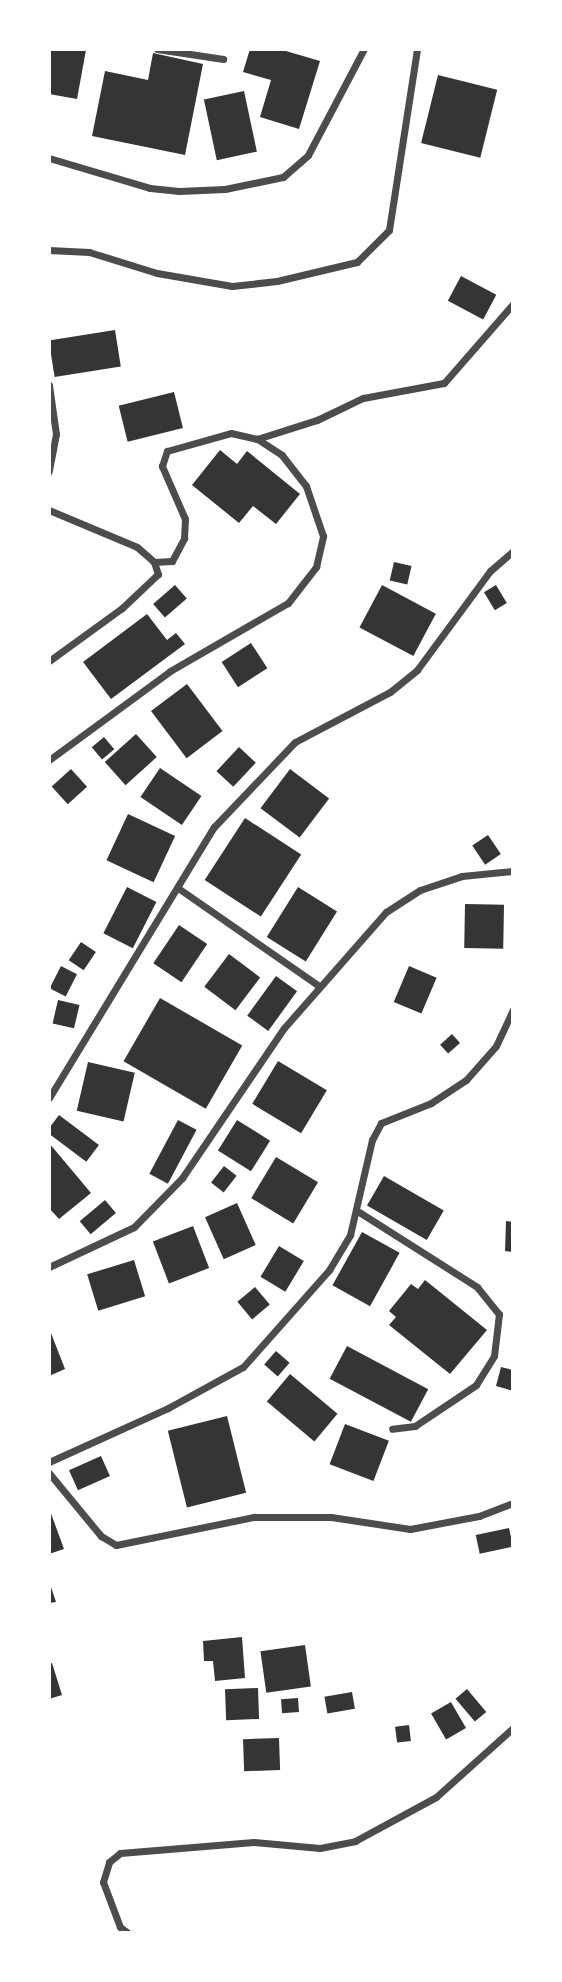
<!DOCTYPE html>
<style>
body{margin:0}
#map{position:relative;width:562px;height:1982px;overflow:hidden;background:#fff;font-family:Arial,sans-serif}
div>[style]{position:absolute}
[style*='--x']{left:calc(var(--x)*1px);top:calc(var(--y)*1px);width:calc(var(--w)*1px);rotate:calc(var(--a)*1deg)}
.building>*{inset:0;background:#353535;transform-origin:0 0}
.minor>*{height:7px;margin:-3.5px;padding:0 3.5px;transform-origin:3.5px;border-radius:3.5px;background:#4c4c4c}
span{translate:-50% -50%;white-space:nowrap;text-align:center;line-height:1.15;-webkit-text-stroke:7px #fff;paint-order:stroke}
.frame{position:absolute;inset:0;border:51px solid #fff;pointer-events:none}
</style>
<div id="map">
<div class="building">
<i style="clip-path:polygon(49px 49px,86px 50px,77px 99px,49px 94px)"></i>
<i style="clip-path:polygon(250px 49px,279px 49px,320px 61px,299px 129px,260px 117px,271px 80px,243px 72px)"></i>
<i style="clip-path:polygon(153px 53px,203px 64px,185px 155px,92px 136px,105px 71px,148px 80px)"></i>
<i style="left:438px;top:75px;width:61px;height:70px;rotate:14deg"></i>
<i style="left:244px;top:91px;width:62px;height:41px;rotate:78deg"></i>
<i style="left:461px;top:276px;width:40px;height:28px;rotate:28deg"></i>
<i style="left:115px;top:330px;width:37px;height:67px;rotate:81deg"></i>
<i style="left:174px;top:392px;width:37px;height:57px;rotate:76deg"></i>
<i style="clip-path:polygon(220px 450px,237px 464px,247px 451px,300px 494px,276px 524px,253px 506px,239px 523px,192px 485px)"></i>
<i style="left:394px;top:562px;width:18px;height:19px;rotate:13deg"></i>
<i style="left:175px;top:585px;width:18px;height:29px;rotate:49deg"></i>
<i style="left:382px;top:585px;width:61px;height:48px;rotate:28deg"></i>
<i style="left:496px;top:585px;width:21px;height:14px;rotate:59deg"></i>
<i style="clip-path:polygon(147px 614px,167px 640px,176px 633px,185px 644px,111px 699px,83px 662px)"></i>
<i style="left:251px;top:643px;width:30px;height:35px;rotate:57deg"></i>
<i style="left:187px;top:684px;width:59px;height:45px;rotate:53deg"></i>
<i style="left:136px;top:734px;width:31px;height:42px;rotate:48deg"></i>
<i style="left:104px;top:737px;width:16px;height:16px;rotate:50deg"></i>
<i style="left:239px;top:747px;width:23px;height:33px;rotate:43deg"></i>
<i style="left:160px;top:768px;width:50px;height:35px;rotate:34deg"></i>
<i style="left:71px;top:769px;width:24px;height:26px;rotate:48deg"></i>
<i style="left:290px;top:769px;width:49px;height:49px;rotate:37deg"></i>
<i style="left:128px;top:814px;width:52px;height:51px;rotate:25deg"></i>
<i style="left:245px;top:818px;width:67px;height:74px;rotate:33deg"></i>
<i style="left:488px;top:835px;width:23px;height:19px;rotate:56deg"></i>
<i style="left:127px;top:887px;width:33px;height:52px;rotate:27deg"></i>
<i style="left:298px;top:887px;width:46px;height:59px;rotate:32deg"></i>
<i style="left:465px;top:904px;width:39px;height:44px;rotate:1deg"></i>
<i style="left:179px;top:925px;width:34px;height:46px;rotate:34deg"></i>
<i style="left:81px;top:942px;width:18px;height:22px;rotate:34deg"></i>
<i style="left:229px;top:954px;width:39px;height:41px;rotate:37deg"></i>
<i style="left:61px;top:966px;width:18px;height:25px;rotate:27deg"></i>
<i style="left:409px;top:966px;width:30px;height:39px;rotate:23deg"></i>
<i style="left:276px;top:976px;width:26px;height:49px;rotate:36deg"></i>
<i style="left:160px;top:998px;width:95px;height:73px;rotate:30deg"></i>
<i style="left:58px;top:1000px;width:22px;height:24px;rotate:13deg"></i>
<i style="left:452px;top:1034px;width:12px;height:16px;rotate:48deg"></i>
<i style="left:278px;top:1061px;width:57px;height:50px;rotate:31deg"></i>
<i style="left:88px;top:1062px;width:48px;height:50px;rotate:13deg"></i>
<i style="left:59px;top:1115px;width:50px;height:21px;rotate:37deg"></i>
<i style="left:178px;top:1120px;width:21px;height:61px;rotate:28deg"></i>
<i style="left:237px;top:1120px;width:39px;height:36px;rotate:32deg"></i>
<i style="clip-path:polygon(49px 1143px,91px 1193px,59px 1219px,49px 1208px)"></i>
<i style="left:276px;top:1157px;width:49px;height:48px;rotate:31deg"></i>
<i style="left:224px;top:1166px;width:16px;height:21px;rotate:38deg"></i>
<i style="left:384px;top:1176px;width:69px;height:34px;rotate:30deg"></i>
<i style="left:105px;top:1200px;width:17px;height:33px;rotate:50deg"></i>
<i style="left:237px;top:1203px;width:46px;height:35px;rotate:66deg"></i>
<i style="clip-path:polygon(506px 1221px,513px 1222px,513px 1252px,505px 1251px)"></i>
<i style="left:193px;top:1226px;width:45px;height:43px;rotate:69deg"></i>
<i style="left:362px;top:1232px;width:43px;height:61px;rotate:29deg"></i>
<i style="left:279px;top:1246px;width:29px;height:36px;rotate:31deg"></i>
<i style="left:134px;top:1260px;width:38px;height:49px;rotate:73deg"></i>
<i style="clip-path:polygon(425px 1280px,487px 1330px,450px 1374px,389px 1325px,396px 1317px,389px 1311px,411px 1284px,418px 1289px)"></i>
<i style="left:255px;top:1287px;width:23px;height:23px;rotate:50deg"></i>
<i style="clip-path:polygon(49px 1328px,65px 1369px,49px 1376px)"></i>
<i style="left:347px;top:1346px;width:92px;height:37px;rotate:28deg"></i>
<i style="left:276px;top:1351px;width:18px;height:18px;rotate:41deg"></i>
<i style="clip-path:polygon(501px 1367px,513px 1370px,513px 1391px,496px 1386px)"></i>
<i style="left:290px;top:1374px;width:62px;height:36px;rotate:40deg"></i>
<i style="left:227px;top:1416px;width:79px;height:61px;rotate:76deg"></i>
<i style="left:345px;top:1424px;width:47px;height:43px;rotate:21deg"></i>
<i style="left:101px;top:1456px;width:22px;height:35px;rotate:66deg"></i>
<i style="clip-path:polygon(49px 1508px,64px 1549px,49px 1554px)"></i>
<i style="left:509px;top:1528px;width:19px;height:34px;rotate:78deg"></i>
<i style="clip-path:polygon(49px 1581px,56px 1602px,49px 1603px)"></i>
<i style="clip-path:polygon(242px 1637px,245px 1678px,215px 1681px,213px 1661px,204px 1661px,203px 1641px)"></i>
<i style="left:305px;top:1645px;width:42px;height:45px;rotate:82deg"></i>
<i style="clip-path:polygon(52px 1663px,62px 1695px,49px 1699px,49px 1664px)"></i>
<i style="left:258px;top:1688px;width:31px;height:33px;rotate:88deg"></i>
<i style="left:467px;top:1689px;width:30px;height:15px;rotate:50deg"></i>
<i style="left:352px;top:1692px;width:17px;height:28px;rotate:80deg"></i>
<i style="left:298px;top:1698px;width:14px;height:17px;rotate:86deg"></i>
<i style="left:451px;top:1702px;width:30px;height:23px;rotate:60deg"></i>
<i style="left:409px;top:1725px;width:16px;height:14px;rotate:83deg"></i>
<i style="left:279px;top:1738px;width:32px;height:36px;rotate:88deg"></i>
</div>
<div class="minor">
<i style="--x:157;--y:49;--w:67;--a:8.6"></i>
<i style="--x:49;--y:158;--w:105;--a:16.5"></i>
<i style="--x:150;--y:188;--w:29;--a:6"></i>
<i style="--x:179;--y:191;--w:46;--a:-2.5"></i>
<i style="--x:225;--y:189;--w:59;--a:-11.7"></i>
<i style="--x:283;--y:177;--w:33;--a:-41"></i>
<i style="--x:308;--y:155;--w:120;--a:-62.2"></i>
<i style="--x:49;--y:250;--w:40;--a:2.9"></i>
<i style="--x:89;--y:252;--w:71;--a:17.2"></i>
<i style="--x:157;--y:273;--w:76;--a:9.8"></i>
<i style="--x:232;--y:286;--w:45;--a:-6.3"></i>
<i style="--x:277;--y:281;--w:82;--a:-13.4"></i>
<i style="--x:357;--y:262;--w:45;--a:-45"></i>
<i style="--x:389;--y:230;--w:183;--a:-81.2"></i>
<i style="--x:49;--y:385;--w:49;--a:81.9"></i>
<i style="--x:56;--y:434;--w:38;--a:101"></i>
<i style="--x:49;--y:510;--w:95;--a:22.8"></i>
<i style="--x:137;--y:547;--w:23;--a:41"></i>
<i style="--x:154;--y:562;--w:13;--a:72"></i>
<i style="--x:158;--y:574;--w:50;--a:136.6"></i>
<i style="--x:122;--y:608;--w:90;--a:144"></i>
<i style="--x:154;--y:562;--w:18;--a:-3"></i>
<i style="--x:172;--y:561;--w:26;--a:-62"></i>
<i style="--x:184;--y:538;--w:19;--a:-87"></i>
<i style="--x:185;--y:519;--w:58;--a:-113.5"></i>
<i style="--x:162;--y:466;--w:16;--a:-72"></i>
<i style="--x:167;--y:451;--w:66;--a:-15.7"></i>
<i style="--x:231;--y:433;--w:27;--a:13"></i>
<i style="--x:257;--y:439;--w:63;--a:-17.6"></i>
<i style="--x:317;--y:420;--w:51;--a:-25.6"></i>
<i style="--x:363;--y:398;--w:82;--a:-10.5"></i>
<i style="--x:444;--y:383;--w:105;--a:-48.9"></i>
<i style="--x:49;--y:760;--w:150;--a:-36.3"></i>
<i style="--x:170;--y:671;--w:136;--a:-30"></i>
<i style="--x:288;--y:603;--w:46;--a:-52.1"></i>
<i style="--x:316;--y:567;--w:32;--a:-77"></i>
<i style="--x:323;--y:536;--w:53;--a:-108.8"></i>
<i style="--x:306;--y:486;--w:39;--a:-128"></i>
<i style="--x:282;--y:455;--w:30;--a:-147"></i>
<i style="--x:178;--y:888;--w:172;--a:34.8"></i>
<i style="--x:49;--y:1098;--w:317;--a:-58.7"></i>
<i style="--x:214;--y:827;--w:117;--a:-46.4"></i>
<i style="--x:295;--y:742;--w:107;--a:-27.8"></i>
<i style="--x:390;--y:692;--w:35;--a:-39"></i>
<i style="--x:417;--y:670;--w:123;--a:-53.6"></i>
<i style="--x:490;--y:571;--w:30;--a:-41"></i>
<i style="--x:359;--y:1212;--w:140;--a:32.4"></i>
<i style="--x:477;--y:1287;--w:35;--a:51"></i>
<i style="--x:499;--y:1314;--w:42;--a:96.8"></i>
<i style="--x:494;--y:1356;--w:34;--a:122"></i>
<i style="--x:476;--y:1385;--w:73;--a:146.1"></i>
<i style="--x:415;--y:1426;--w:23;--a:173"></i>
<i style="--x:49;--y:1267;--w:94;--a:-25.2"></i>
<i style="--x:134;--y:1227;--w:69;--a:-45.6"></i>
<i style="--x:182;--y:1178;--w:181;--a:-55.8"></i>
<i style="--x:284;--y:1028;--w:154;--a:-48.7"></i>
<i style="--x:386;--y:912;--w:40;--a:-32.9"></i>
<i style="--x:420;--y:890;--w:44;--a:-18.4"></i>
<i style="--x:462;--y:876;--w:51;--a:-5.6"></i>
<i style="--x:49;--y:1462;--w:131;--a:-24.4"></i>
<i style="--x:168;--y:1408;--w:85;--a:-28.7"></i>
<i style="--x:243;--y:1367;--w:130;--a:-48.4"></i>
<i style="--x:329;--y:1270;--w:41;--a:-59"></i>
<i style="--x:350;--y:1235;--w:98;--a:-77"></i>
<i style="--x:372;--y:1140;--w:19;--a:-62"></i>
<i style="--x:381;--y:1123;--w:54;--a:-21.8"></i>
<i style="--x:431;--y:1103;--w:42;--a:-33.3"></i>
<i style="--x:466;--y:1080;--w:45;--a:-48.6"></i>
<i style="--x:496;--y:1046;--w:40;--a:-65"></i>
<i style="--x:49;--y:1473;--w:82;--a:50.5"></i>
<i style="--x:101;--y:1536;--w:17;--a:31"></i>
<i style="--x:116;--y:1545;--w:141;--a:-11.5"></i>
<i style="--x:254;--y:1517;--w:77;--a:0"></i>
<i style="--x:331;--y:1517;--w:80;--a:8.6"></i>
<i style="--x:410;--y:1529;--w:70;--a:-10.7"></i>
<i style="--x:479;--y:1516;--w:36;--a:-21"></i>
<i style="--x:128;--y:1933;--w:10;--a:-143"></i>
<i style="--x:120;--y:1927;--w:48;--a:-110.7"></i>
<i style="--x:103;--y:1882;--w:21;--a:-73"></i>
<i style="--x:109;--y:1862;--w:14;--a:-39"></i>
<i style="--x:120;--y:1853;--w:134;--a:-4.7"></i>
<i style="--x:254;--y:1842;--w:66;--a:5.2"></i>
<i style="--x:320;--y:1848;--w:36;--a:-11"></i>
<i style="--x:355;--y:1841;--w:92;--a:-28.5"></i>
<i style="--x:436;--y:1797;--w:103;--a:-41.9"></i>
</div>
<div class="frame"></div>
</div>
